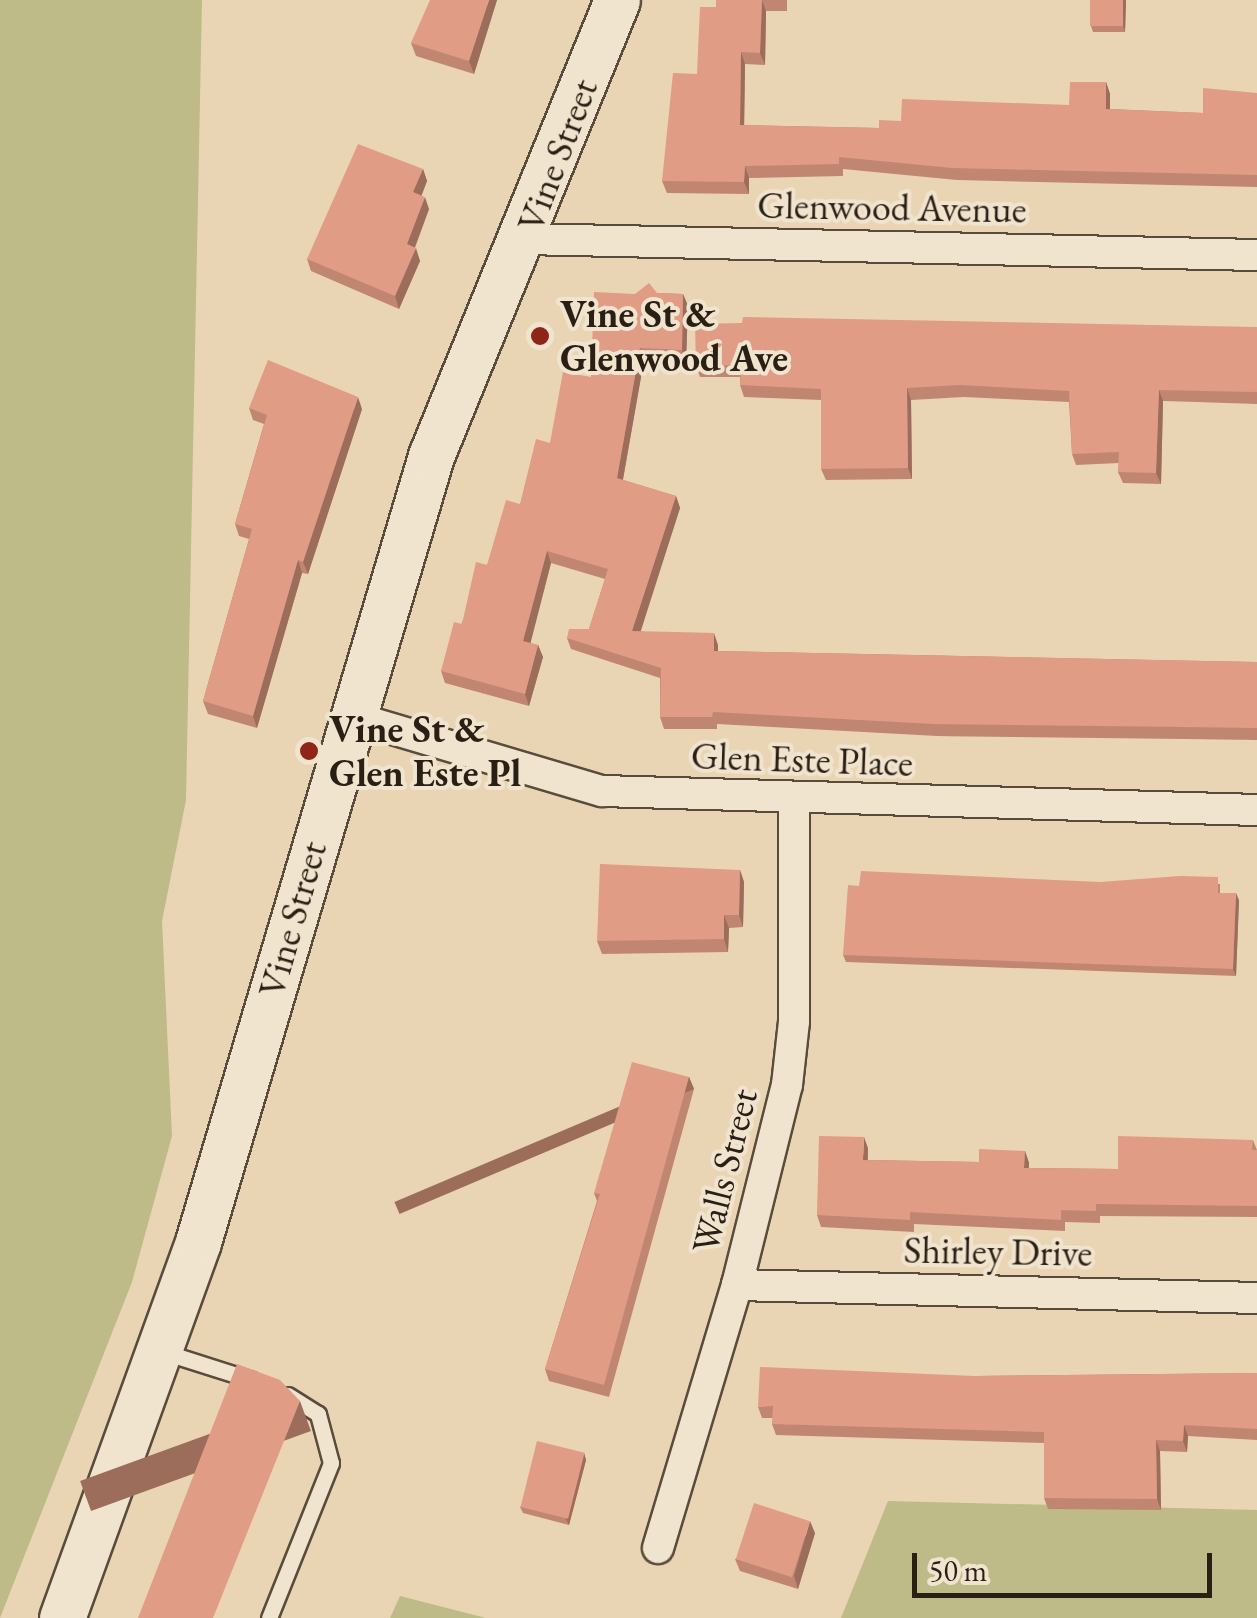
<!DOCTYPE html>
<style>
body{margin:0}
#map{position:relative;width:1257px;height:1618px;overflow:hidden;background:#e9d5b4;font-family:"EB Garamond",serif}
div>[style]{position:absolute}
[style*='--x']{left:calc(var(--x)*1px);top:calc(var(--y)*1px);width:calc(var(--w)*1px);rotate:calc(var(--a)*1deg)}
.green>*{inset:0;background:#bebb88}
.roads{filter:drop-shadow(2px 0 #5a4c3d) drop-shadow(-2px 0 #5a4c3d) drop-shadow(0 2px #5a4c3d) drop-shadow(0 -2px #5a4c3d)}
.service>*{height:15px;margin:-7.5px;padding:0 7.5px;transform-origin:7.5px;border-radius:7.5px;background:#f1e4ce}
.minor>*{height:30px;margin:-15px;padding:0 15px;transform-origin:15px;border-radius:15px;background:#f1e4ce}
.secondary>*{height:45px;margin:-22.5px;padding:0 22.5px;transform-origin:22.5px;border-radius:22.5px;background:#f1e4ce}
.wall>*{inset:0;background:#c18672}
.shaded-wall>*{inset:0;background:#9d6d5c;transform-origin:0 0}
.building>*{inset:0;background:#e09c84;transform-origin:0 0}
.dots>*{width:28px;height:28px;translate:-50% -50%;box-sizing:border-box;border:5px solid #f1e4ce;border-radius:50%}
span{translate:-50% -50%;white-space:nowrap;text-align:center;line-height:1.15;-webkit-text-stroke:8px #f1e4ce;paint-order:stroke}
.street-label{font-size:38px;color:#2a1f15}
.poi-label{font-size:38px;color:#2a1f15;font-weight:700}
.left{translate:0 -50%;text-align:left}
.scale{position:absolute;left:912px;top:1553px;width:300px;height:45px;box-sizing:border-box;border:5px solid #2a1f15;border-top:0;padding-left:12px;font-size:30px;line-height:35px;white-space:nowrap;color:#2a1f15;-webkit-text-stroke:8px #f1e4ce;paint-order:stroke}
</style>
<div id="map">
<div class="green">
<i style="clip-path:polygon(0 0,202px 0,186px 800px,162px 921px,172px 1136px,132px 1282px,0 1618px)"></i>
<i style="clip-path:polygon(888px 1501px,1257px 1510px,1257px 1618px,841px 1618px)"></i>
<i style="clip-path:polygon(400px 1596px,486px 1618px,390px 1618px)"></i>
</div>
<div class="roads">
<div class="service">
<i style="--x:164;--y:1352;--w:92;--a:17.7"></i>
<i style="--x:269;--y:1618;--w:167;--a:-68.2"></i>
<i style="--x:331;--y:1463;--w:51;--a:-104.9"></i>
<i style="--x:318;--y:1414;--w:36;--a:-148"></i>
</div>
<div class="minor">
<i style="--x:524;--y:239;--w:733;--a:1.25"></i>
<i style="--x:355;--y:718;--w:258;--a:16.5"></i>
<i style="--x:602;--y:791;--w:655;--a:1.66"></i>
<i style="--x:737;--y:1285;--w:520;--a:1.43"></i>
<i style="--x:658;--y:1548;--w:275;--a:-73.3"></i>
<i style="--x:737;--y:1285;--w:206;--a:-76"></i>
<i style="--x:787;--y:1085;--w:63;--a:-83.7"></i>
<i style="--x:794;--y:1022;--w:221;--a:-90"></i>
</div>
<div class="secondary">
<i style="--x:62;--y:1618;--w:400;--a:-70.1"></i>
<i style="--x:198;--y:1242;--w:820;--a:-73.49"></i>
<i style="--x:431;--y:456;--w:492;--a:-67.8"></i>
</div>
</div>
<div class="wall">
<i style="clip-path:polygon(497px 0,474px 74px,416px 56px,411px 43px)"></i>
<i style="clip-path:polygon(716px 0,787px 0,787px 11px,766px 11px,765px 65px,745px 64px,744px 125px,879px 128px,901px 121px,1069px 105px,1106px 82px,1110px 94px,1110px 109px,1203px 113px,1257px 93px,1257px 187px,957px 180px,843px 169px,843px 176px,749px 178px,749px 194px,667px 193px,662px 181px,697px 74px,716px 7px)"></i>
<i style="clip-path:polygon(1090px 0,1126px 0,1125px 32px,1093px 32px,1091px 26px)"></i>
<i style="clip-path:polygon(423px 169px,427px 181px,421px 196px,429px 209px,415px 248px,420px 261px,399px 309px,311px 271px,307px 259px)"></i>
<i style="clip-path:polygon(657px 293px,683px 294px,688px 306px,686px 362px,644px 360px,623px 480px,676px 496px,680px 508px,640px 631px,718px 645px,718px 651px,1257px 662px,1257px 740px,937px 736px,717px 724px,717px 729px,664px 729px,660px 717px,660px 678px,571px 649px,567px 638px,589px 629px,605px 579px,551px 563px,530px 643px,538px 645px,543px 657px,529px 706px,445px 683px,441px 671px,487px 565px,520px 504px,550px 443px,591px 377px,635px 294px)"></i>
<i style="clip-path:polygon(1257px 327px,1257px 404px,1163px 401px,1161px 484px,1123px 483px,1118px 472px,1119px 463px,1076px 465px,1072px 454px,1069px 402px,964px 397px,911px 400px,912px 479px,826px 480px,821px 469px,821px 400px,744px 397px,740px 385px,740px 377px,700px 377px,696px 366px)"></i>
<i style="clip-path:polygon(249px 408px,362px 409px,308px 574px,302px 573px,257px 728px,208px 714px,203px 701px,249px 539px,239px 536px,235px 524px,264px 424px,253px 420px)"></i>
<i style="clip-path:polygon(740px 870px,744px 882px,743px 927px,729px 928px,728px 952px,602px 954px,597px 941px)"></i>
<i style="clip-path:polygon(1100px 882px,1220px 884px,1220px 893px,1239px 900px,1236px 976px,846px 962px,843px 955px,859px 886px)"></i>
<i style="clip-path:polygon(689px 1077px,694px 1089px,609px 1397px,549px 1381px,545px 1369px,597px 1201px,594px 1193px)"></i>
<i style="clip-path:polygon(1253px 1140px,1257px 1150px,1257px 1217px,1100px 1216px,1100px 1223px,1065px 1222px,1065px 1231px,914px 1224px,914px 1232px,821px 1227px,817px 1215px,868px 1148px,868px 1160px,979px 1162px,1025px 1151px,1029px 1163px,1029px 1168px,1118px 1169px)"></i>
<i style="clip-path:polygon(1257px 1373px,1257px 1440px,1188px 1436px,1187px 1452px,1160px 1451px,1161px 1510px,1048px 1509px,1044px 1498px,1044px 1443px,776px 1435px,772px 1424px,773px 1418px,762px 1418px,758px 1407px,975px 1376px)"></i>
<i style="clip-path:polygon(584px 1453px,586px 1460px,569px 1525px,523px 1513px,520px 1507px)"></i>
<i style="clip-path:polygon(815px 1533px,798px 1589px,740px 1571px,735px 1559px)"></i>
</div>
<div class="shaded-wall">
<i style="clip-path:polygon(489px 0,497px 0,474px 74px,469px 61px)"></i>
<i style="clip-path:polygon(762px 0,766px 11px,765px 65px,760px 53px)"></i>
<i style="clip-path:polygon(1123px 0,1126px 0,1125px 32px,1123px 26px)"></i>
<i style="clip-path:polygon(741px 52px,745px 64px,744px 137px,740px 125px)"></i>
<i style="clip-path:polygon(1106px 82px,1110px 94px,1110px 121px,1106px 109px)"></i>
<i style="clip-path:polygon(745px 166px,749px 178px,749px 194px,744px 182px)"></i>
<i style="clip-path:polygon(423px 169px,427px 181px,418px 205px,413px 192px)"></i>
<i style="clip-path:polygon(425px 197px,429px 209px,411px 257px,407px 244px)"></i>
<i style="clip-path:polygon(416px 248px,420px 261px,399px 309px,395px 296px)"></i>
<i style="clip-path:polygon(683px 294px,688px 306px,686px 362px,682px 350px)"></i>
<i style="clip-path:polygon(640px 348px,644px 360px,621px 490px,617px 478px)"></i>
<i style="clip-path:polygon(907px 388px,911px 400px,912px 479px,908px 468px)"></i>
<i style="clip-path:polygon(1159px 390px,1163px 401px,1161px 484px,1156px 473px)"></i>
<i style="clip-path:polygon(358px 397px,362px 409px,308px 574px,303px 562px)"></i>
<i style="clip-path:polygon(676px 496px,680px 508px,637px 643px,632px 631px)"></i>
<i style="clip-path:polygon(547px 551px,551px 563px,528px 653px,523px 641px)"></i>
<i style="clip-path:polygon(298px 560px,302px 573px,257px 728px,253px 716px)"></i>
<i style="clip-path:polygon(714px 633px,718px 645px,718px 663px,714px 651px)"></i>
<i style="clip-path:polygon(538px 645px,543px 657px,529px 706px,525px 694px)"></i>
<i style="clip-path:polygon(740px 870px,744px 882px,743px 927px,739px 915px)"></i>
<i style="clip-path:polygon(1236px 893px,1239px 900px,1236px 976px,1233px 969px)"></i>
<i style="clip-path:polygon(724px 915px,729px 928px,728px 952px,724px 939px)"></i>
<i style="left:689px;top:1077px;width:13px;height:320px;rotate:67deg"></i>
<i style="clip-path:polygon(864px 1137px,868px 1148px,867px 1171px,863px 1160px)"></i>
<i style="clip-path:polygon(1025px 1151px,1029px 1163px,1028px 1179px,1024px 1168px)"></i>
<i style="left:300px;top:1401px;width:32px;height:234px;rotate:70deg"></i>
<i style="clip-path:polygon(1184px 1425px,1188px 1436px,1187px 1452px,1183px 1441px)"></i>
<i style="clip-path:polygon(1156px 1440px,1160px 1451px,1161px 1510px,1157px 1499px)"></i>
<i style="clip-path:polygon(584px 1453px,586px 1460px,569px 1525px,566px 1519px)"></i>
<i style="clip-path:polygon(810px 1521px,815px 1533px,798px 1589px,794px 1576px)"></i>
</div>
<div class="building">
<i style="clip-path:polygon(430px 0,489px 0,469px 61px,411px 43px)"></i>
<i style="clip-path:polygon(716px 0,762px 0,760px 53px,741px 52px,740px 125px,879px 128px,879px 120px,901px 121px,902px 99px,1069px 105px,1070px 82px,1106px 82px,1106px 109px,1203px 113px,1203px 88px,1257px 93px,1257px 175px,952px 168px,839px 157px,839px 164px,745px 166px,744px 182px,662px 181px,673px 73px,697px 74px,700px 7px,716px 7px)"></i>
<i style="left:1090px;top:0;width:33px;height:26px"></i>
<i style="clip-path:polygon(358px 144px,423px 169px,413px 192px,425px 197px,407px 244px,416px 248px,395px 296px,307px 259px)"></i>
<i style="clip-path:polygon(649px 283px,657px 293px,683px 294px,682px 350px,640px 348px,617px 478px,676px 496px,632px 631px,714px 633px,714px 651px,1257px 662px,1257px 728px,933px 724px,713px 712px,712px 717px,660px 717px,661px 668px,567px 638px,569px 629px,589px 629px,608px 569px,547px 551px,523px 641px,538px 645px,525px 694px,441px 671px,454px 622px,462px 624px,476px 562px,487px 565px,506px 500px,520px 504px,536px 439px,550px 443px,563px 372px,591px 377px,594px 292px,635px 294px)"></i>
<i style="clip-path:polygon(743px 317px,1257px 327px,1257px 392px,1159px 390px,1156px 473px,1118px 472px,1119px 452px,1072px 454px,1069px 391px,960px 385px,907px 388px,908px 468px,821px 469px,821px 389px,740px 385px,741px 365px,696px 366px,695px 324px,742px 323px)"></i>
<i style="clip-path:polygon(268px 360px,358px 397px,303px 562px,298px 560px,253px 716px,203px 701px,252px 529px,235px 524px,267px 415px,249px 408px)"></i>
<i style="clip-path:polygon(600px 864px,740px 870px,739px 915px,724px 915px,724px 939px,597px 941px)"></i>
<i style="clip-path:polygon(861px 871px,1100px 882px,1180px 876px,1218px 877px,1218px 893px,1236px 893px,1233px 969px,843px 955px,848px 885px,859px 886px)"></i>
<i style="clip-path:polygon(632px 1062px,689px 1077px,604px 1385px,545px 1369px,600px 1194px,594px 1193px)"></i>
<i style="clip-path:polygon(819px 1136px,864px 1137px,863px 1160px,979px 1162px,979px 1149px,1025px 1151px,1024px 1168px,1118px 1169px,1118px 1136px,1253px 1140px,1252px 1150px,1257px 1150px,1257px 1206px,1096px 1204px,1096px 1211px,1061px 1210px,1061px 1220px,910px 1212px,910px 1220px,817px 1215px)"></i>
<i style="clip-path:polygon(237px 1364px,280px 1380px,300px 1401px,213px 1618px,138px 1618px)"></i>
<i style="clip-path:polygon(760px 1367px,975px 1376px,1257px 1373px,1257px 1429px,1184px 1425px,1183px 1441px,1156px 1440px,1157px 1499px,1044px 1498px,1044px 1432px,772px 1424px,773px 1406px,758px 1407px)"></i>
<i style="left:537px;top:1441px;width:49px;height:68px;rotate:14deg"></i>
<i style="left:754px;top:1503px;width:59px;height:59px;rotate:18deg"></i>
</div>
<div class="dots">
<i style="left:540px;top:336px;background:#8f2418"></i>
<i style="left:309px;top:751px;background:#8f2418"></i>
</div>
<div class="street-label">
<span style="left:557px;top:155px;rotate:-69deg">Vine Street</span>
<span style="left:892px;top:207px;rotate:1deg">Glenwood Avenue</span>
<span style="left:802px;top:759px;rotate:2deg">Glen Este Place</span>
<span style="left:292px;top:919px;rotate:-74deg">Vine Street</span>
<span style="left:724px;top:1171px;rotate:-76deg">Walls Street</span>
<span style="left:998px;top:1251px;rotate:1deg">Shirley Drive</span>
</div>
<div class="poi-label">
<span class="left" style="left:560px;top:336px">Vine St &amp;<br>Glenwood Ave</span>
<span class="left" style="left:329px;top:751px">Vine St &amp;<br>Glen Este Pl</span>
</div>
<div class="scale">50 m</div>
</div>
